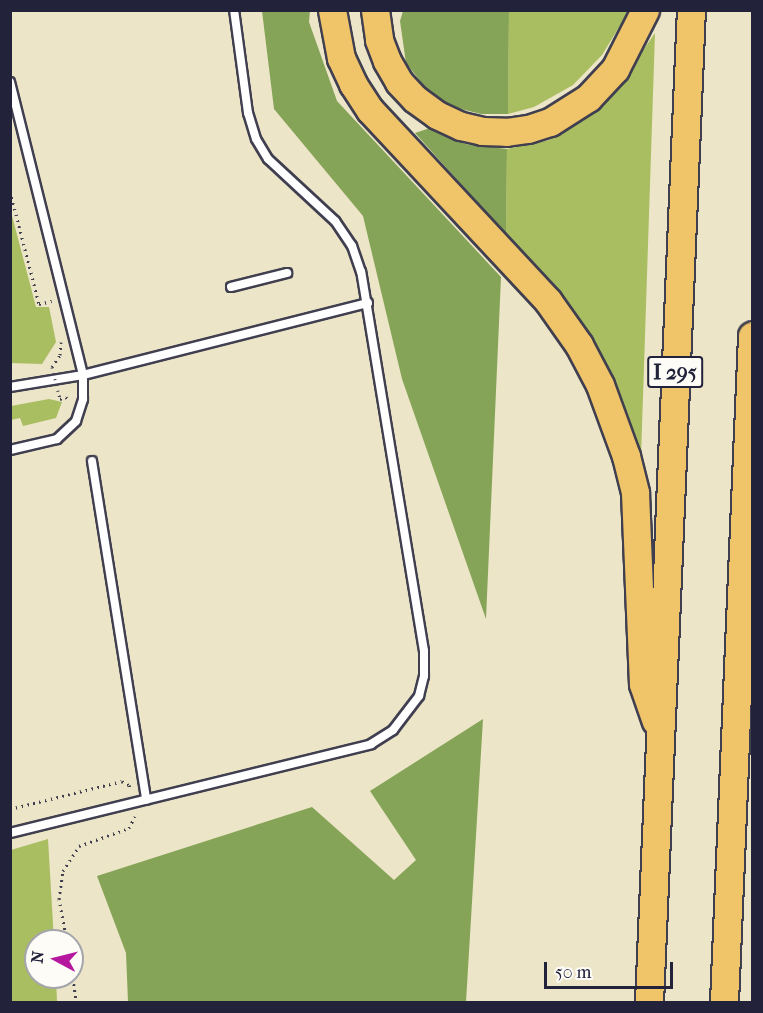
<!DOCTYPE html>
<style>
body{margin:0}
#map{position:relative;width:763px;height:1013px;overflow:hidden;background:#ece5c7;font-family:"IM FELL French Canon",serif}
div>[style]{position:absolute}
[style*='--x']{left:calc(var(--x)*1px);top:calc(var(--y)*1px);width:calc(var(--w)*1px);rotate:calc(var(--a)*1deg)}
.green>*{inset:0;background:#a9bd61}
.forest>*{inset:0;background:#86a457}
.path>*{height:3px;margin-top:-1.5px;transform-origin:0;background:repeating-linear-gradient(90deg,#403f50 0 1.5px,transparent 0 6px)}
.roads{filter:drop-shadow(2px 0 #403f50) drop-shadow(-2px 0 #403f50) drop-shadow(0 2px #403f50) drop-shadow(0 -2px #403f50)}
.service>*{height:8px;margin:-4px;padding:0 4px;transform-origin:4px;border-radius:4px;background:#fff}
.motorway>*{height:27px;margin:-13.5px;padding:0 13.5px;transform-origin:13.5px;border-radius:13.5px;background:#f0c469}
.path-bridge>*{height:3px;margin-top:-1.5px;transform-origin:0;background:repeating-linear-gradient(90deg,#403f50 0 1.5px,transparent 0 6px)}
span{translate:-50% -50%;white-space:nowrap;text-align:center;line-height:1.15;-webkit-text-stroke:6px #fdfcf7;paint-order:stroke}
.shield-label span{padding:2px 4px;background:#fdfcf7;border:2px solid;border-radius:4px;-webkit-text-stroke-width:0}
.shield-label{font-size:21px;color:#22223b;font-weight:700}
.frame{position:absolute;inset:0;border:12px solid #22223b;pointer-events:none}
.north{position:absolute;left:24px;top:929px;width:60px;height:60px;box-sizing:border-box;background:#fdfcf7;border:2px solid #a5a5ac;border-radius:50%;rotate:277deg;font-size:16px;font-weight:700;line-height:24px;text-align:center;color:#22223b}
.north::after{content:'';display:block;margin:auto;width:21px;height:27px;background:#b5179e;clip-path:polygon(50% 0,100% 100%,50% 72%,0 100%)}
.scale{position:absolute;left:544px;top:962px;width:129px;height:27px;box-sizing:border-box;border:3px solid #22223b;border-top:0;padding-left:8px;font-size:18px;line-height:21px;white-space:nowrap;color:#22223b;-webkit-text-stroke:4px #fdfcf7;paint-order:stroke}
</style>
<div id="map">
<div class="green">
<i style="clip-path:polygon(509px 11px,629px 11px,602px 55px,573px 85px,534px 107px,508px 114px)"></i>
<i style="clip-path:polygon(655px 33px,641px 457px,591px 336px,506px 234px,507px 149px,549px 140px,583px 121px,612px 95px)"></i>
<i style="clip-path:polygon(10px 208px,36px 307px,49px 307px,56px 342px,42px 364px,11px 363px)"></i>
<i style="clip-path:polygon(49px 399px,62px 402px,56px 418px,23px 426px,20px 418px,11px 420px,11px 406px)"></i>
<i style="clip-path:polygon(48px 839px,54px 941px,36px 941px,36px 977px,56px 977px,57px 1002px,11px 1002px,11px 850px)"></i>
</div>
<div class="forest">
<i style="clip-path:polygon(262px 11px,310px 11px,309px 22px,337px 101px,501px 277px,486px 619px,402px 379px,363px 216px,274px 109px)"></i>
<i style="clip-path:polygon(403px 11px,509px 11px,508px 114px,481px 114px,453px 107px,428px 91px,406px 63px,400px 21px)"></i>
<i style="clip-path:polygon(430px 128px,465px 144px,507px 149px,506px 234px,415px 133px)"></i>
<i style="clip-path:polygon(483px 719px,466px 1002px,128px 1002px,126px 953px,97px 876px,312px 807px,394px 880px,416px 860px,370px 791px)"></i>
</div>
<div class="path">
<i style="--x:10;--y:191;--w:117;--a:75.6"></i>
<i style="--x:39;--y:304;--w:13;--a:-13"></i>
<i style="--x:52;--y:367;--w:14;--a:-56"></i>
<i style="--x:60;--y:355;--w:13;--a:-86"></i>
<i style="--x:59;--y:395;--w:4;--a:76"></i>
<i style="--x:60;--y:399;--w:6;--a:-18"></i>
<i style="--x:66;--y:397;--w:5;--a:53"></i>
<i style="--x:10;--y:809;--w:115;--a:-14"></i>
<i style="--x:122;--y:781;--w:8;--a:30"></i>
<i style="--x:129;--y:785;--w:3;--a:72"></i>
<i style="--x:67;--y:941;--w:43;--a:-100.8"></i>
<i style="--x:59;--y:899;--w:28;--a:-82"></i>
<i style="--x:63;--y:871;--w:30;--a:-57"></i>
<i style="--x:79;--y:846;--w:53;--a:-19.8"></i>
<i style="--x:129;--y:828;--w:13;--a:-63"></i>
<i style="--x:72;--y:972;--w:30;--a:82"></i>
</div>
<div class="roads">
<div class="service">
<i style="--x:10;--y:82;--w:302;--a:76"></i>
<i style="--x:83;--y:375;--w:74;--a:170.7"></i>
<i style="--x:231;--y:287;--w:58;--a:-14"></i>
<i style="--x:10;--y:450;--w:48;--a:-13.2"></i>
<i style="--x:57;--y:439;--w:26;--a:-43"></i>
<i style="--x:76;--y:421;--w:23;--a:-72"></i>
<i style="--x:83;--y:399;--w:24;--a:-90"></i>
<i style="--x:83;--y:375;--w:294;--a:-14.2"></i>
<i style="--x:92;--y:461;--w:343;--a:80.9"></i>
<i style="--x:10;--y:833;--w:372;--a:-13.8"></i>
<i style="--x:371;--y:744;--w:26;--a:-32"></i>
<i style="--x:393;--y:730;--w:43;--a:-52.6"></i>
<i style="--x:419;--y:696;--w:21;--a:-76"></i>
<i style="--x:424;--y:676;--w:25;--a:-90"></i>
<i style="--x:424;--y:651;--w:384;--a:-99.4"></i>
<i style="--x:361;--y:272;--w:28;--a:-109"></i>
<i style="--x:352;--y:246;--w:30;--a:-124"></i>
<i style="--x:335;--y:221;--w:91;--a:-137.2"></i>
<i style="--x:268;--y:159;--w:23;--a:-121"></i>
<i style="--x:256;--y:139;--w:27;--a:-107"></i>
<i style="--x:248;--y:113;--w:104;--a:-97.7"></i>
</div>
<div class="motorway">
<i style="--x:332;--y:10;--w:49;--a:79.4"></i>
<i style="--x:341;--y:58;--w:29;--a:65"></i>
<i style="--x:353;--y:84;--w:31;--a:57"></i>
<i style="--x:370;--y:110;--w:261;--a:47"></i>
<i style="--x:548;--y:301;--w:54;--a:54.8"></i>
<i style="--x:579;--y:345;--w:45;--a:62.3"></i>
<i style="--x:600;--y:385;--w:76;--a:69.9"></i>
<i style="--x:626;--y:456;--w:38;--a:76"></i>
<i style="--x:635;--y:493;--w:191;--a:87.6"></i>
<i style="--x:643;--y:684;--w:39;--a:71"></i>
<i style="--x:375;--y:10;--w:30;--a:82"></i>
<i style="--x:379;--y:40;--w:22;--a:69"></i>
<i style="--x:387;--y:61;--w:24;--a:60"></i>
<i style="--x:399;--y:82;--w:23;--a:47"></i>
<i style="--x:415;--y:99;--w:27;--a:36"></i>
<i style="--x:437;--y:115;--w:26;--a:25"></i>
<i style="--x:461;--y:126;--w:22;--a:13"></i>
<i style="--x:482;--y:131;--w:24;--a:2"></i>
<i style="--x:506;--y:132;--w:22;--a:-8"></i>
<i style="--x:528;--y:129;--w:23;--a:-18"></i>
<i style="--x:550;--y:122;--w:45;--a:-32.3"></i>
<i style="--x:588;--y:98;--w:40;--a:-47"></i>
<i style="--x:615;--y:69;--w:66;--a:-63"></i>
<i style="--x:649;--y:1002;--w:993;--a:-87.58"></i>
<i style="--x:724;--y:1002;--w:667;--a:-87.59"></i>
</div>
</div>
<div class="path-bridge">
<i style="--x:52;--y:367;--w:29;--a:76"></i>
</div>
<div class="shield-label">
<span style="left:675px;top:372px">I 295</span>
</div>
<div class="frame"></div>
<div class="north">N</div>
<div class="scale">50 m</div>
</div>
